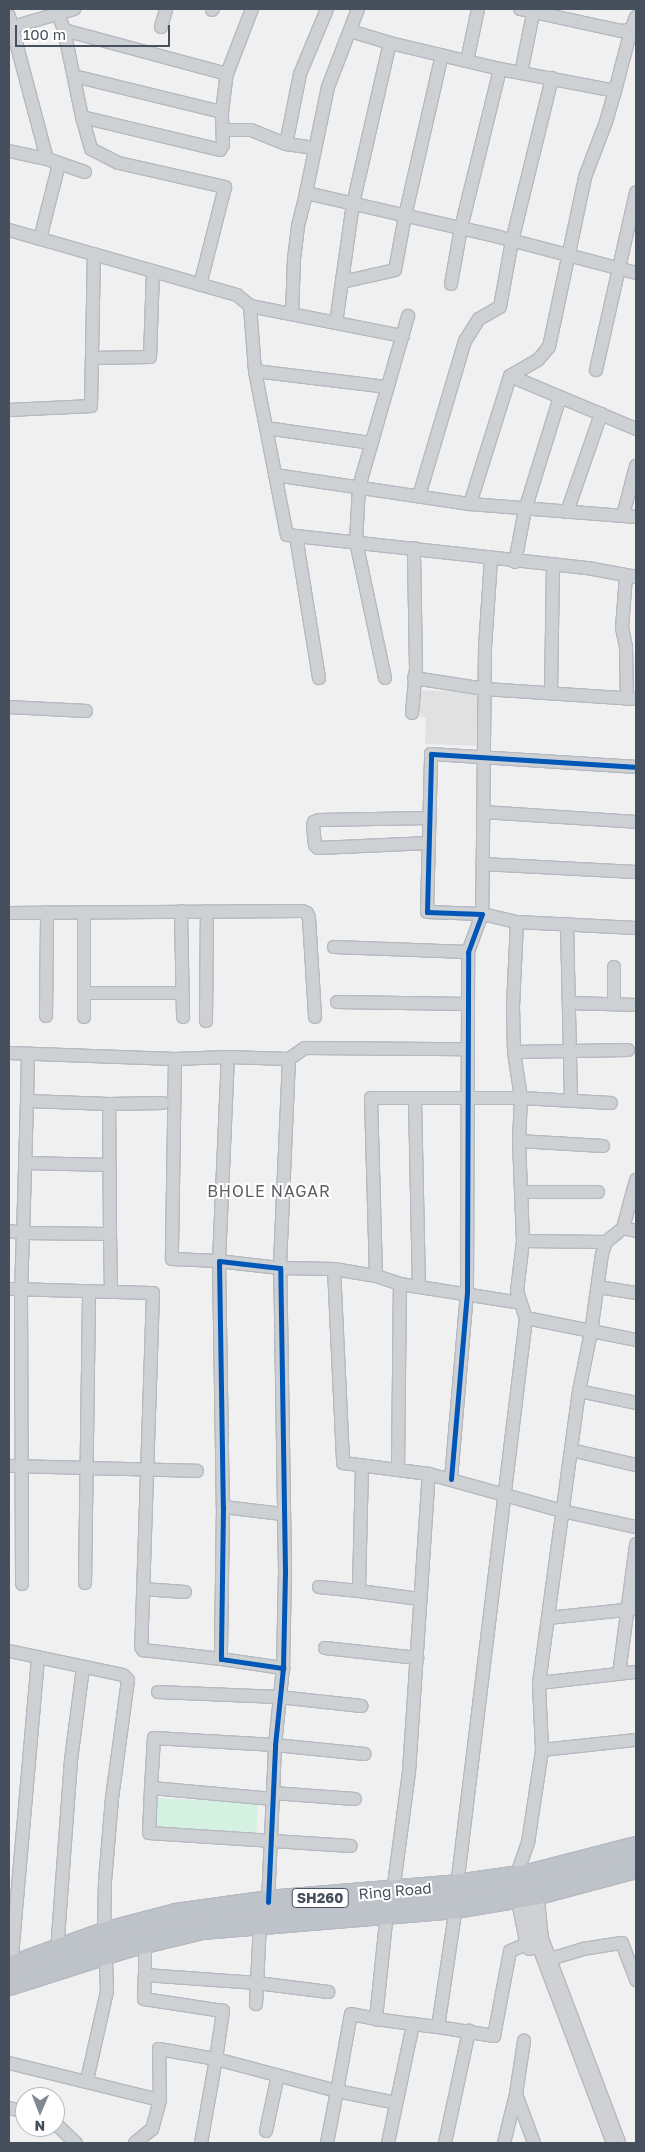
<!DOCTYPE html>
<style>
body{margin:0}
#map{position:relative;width:645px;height:2152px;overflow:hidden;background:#f1f0f0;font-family:"Golos Text",sans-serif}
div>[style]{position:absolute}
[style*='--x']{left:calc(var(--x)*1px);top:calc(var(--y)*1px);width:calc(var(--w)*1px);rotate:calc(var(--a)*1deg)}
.education>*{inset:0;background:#e2e1e2}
.green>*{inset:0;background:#d4f1e1;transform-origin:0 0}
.roads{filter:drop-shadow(1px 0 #b5b9c0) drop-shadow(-1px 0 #b5b9c0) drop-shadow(0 1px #b5b9c0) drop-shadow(0 -1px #b5b9c0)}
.street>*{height:12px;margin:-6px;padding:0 6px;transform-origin:6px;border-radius:6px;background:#ced1d4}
.secondary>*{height:18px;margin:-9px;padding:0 9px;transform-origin:9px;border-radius:9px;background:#cfd1d5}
.highway>*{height:22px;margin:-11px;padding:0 11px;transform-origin:11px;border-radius:11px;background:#bec2c9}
.cycleway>*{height:5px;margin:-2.5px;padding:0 2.5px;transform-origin:2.5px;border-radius:2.5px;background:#0057b8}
span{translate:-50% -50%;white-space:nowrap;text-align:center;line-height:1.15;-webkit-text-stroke:4px #fff;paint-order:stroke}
.shield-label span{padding:1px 4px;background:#fff;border:1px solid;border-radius:4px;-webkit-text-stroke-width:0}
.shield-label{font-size:14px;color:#46505d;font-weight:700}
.street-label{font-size:15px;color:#46505d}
.neighbourhood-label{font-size:16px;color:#5b5f64;letter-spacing:1px}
.frame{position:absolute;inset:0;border:10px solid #46505d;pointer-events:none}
.north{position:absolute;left:15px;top:2087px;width:50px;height:50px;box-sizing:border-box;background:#fff;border:1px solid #b5b9be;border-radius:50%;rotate:181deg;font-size:14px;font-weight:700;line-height:20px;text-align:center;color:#46505d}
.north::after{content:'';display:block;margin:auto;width:18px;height:22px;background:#828890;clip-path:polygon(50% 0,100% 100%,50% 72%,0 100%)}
.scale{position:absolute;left:15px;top:25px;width:155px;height:22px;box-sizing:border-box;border:2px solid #46505d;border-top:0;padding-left:6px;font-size:15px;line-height:18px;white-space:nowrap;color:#46505d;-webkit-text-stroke:4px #fff;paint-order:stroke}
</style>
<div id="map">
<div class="education">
<i style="clip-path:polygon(418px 690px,471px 692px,479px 697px,478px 746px,425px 744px,426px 717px,420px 717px)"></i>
</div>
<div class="green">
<i style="left:156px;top:1798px;width:102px;height:29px;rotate:3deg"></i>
</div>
<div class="roads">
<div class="street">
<i style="--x:520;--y:9;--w:103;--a:12.3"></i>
<i style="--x:621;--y:31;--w:10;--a:-6"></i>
<i style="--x:631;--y:30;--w:14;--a:-69"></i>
<i style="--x:212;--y:10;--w:1;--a:-45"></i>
<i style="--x:58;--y:14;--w:17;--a:69"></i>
<i style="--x:64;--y:30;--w:169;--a:15.1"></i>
<i style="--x:9;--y:16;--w:148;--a:75.1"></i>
<i style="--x:161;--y:27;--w:19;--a:-74"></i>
<i style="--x:9;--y:28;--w:68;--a:-16.3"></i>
<i style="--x:64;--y:30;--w:89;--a:78.3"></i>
<i style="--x:82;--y:117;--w:142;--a:13.4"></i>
<i style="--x:220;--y:150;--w:6;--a:-59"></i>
<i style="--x:223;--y:145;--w:33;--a:-92"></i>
<i style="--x:222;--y:112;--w:38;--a:-83"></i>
<i style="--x:227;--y:74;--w:70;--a:-69"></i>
<i style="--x:350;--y:31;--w:42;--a:16.7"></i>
<i style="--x:390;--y:43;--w:113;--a:13.3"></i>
<i style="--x:500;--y:69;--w:117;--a:10.8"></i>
<i style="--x:615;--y:91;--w:63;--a:-75.3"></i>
<i style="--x:467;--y:61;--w:53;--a:-78.1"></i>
<i style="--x:521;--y:73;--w:65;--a:-78.5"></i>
<i style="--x:74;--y:76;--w:152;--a:13.7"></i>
<i style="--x:82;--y:117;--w:33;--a:74"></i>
<i style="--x:91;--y:149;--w:31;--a:27"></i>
<i style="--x:119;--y:163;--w:109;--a:12.8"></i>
<i style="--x:225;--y:187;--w:101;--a:104.3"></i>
<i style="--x:224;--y:130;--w:27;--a:0"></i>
<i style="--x:251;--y:130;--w:38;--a:22"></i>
<i style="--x:286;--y:144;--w:29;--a:8"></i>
<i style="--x:286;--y:144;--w:71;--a:-78.7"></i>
<i style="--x:300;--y:74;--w:70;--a:-67.4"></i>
<i style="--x:9;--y:151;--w:39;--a:12"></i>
<i style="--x:47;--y:159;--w:40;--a:18.9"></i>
<i style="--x:306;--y:193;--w:108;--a:-78.3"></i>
<i style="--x:328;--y:87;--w:84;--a:-69"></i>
<i style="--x:9;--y:230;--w:237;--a:15.9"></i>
<i style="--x:237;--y:295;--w:17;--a:40"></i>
<i style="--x:250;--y:306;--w:156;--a:11.1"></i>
<i style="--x:40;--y:239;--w:77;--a:-75.8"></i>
<i style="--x:342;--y:282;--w:54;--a:-12.8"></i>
<i style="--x:395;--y:270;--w:55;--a:-79.5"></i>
<i style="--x:405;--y:216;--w:165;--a:-77.1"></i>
<i style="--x:451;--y:284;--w:57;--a:-79.9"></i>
<i style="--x:461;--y:228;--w:164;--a:-76.2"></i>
<i style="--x:250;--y:306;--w:65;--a:85.6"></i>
<i style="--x:255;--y:371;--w:167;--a:79"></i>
<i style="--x:287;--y:535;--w:308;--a:6.3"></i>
<i style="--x:593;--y:569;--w:44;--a:10.5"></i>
<i style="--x:292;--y:314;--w:55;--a:-87.9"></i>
<i style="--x:294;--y:259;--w:33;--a:-83"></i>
<i style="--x:298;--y:226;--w:34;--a:-76"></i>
<i style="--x:306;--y:193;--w:198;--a:12.8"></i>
<i style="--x:499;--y:237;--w:142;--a:14.7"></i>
<i style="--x:336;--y:323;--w:120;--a:-81.9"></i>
<i style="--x:353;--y:204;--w:165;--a:-77.1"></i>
<i style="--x:92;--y:358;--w:58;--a:-1"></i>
<i style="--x:150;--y:357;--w:86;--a:-88"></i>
<i style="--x:596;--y:370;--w:182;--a:-77.3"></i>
<i style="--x:255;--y:371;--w:134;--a:6.9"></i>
<i style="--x:510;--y:376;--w:32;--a:-30"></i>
<i style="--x:538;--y:360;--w:17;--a:-50"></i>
<i style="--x:549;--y:347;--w:174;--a:-78"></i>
<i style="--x:585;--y:177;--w:59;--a:-69.1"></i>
<i style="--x:606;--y:122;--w:32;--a:-74"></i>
<i style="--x:9;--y:410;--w:82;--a:-2.8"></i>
<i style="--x:91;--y:406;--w:152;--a:-88.9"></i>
<i style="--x:266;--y:428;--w:107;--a:8.1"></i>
<i style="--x:275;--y:475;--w:197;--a:8.5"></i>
<i style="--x:470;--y:504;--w:134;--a:-72.6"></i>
<i style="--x:510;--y:376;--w:137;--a:22.8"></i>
<i style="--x:419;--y:496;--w:162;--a:-73.5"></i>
<i style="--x:465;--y:341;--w:26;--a:-58"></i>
<i style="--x:479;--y:319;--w:24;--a:-30"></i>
<i style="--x:500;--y:307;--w:67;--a:-79.7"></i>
<i style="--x:512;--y:241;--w:168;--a:-76.2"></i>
<i style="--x:470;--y:504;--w:167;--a:4.5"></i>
<i style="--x:567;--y:512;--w:104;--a:-70.9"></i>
<i style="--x:623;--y:515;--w:51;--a:-75.1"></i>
<i style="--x:296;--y:536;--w:144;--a:80.8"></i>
<i style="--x:491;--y:559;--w:88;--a:93.9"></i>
<i style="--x:485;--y:647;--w:267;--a:90.6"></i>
<i style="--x:482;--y:914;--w:36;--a:13"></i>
<i style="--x:517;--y:922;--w:85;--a:92.7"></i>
<i style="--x:513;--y:1007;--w:45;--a:88.7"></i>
<i style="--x:514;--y:1052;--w:47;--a:81.3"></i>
<i style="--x:521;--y:1098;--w:43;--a:92.7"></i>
<i style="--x:519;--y:1141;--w:100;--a:87.7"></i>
<i style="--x:523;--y:1241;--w:50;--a:96.8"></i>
<i style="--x:517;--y:1291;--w:28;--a:72"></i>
<i style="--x:515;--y:562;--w:53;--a:-79.1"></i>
<i style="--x:525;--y:510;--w:118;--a:-72.8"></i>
<i style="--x:626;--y:576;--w:52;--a:94.4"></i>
<i style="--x:622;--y:628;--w:19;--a:78"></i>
<i style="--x:626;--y:647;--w:52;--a:88.9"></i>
<i style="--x:385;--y:678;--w:139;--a:-102"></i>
<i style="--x:356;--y:542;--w:55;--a:-86.9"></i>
<i style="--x:359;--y:487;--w:178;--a:-74"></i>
<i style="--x:414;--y:678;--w:72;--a:8.8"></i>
<i style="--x:485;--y:689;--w:151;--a:3.8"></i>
<i style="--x:551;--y:693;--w:128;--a:-89.1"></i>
<i style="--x:9;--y:707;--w:77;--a:3"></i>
<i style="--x:412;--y:713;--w:45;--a:-84.9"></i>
<i style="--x:416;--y:668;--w:120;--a:-91"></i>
<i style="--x:483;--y:812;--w:153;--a:3.7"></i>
<i style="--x:429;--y:843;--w:111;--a:177.4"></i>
<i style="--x:318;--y:848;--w:4;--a:-135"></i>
<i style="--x:315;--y:845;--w:19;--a:-96"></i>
<i style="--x:313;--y:826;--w:4;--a:-76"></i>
<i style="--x:314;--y:822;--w:5;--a:-22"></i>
<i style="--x:319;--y:820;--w:110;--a:-1"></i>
<i style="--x:482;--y:864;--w:154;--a:3"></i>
<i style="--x:181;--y:911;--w:106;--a:88.9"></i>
<i style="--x:9;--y:913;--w:293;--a:-0.4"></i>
<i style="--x:302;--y:911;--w:5;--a:22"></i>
<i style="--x:307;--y:913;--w:5;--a:68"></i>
<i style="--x:309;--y:918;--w:99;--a:86.5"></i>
<i style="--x:517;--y:922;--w:119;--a:2.9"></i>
<i style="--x:567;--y:924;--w:176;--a:88.7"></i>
<i style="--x:334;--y:947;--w:134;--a:2.1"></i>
<i style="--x:84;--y:993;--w:98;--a:0"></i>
<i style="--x:337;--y:1002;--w:130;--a:0.9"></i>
<i style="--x:569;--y:1003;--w:67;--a:1.7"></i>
<i style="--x:614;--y:1004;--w:37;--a:-90"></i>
<i style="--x:46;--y:1016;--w:104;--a:-89.4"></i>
<i style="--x:84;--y:1017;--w:105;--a:-90"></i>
<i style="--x:206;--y:1021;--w:110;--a:-89.5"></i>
<i style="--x:514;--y:1052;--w:114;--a:-1"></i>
<i style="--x:9;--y:1053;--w:166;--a:2.1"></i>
<i style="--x:175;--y:1059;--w:53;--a:-2.2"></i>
<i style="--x:228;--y:1057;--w:61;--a:1.9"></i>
<i style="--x:289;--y:1059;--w:19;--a:-35"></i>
<i style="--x:305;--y:1048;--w:162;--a:0.4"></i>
<i style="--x:175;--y:1059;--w:200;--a:90.9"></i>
<i style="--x:172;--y:1259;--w:47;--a:2.4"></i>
<i style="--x:219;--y:1261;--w:204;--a:-87.5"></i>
<i style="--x:289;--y:1059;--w:209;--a:92.5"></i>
<i style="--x:280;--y:1268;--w:54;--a:1.1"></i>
<i style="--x:334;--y:1269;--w:43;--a:9.5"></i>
<i style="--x:376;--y:1276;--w:178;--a:-91.6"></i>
<i style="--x:371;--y:1098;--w:150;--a:0"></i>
<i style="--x:521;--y:1098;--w:90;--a:3.2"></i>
<i style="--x:415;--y:1099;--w:188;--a:88.8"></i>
<i style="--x:27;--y:1101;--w:47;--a:-88.8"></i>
<i style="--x:109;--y:1104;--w:54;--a:-1.1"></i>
<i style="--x:519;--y:1141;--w:84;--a:3.4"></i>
<i style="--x:25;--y:1163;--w:84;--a:1.4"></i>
<i style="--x:521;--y:1192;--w:77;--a:0"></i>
<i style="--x:623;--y:1228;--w:13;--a:13"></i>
<i style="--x:9;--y:1231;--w:14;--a:8"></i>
<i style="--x:23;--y:1233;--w:87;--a:0.7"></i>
<i style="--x:110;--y:1234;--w:130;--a:-90.4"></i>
<i style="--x:109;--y:1104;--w:82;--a:-177.9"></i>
<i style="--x:27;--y:1101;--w:132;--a:91.7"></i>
<i style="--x:23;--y:1233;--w:57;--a:92"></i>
<i style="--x:21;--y:1290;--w:294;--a:89.8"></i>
<i style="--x:110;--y:1234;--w:57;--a:89"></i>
<i style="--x:523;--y:1241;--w:83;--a:0.7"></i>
<i style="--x:334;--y:1269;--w:194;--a:87.3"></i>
<i style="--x:343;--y:1463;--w:87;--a:7.3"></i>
<i style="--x:376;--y:1276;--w:25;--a:18"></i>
<i style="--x:400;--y:1284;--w:122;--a:8.9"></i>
<i style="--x:598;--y:1287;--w:38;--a:9"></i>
<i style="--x:9;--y:1289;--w:144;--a:1.6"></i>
<i style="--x:153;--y:1293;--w:354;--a:91.9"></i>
<i style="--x:141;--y:1647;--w:4;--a:56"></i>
<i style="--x:143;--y:1650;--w:79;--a:6.6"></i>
<i style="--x:579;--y:1391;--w:58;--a:11.9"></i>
<i style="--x:571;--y:1450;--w:67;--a:13"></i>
<i style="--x:9;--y:1466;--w:188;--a:1.5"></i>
<i style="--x:362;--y:1466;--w:125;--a:91.4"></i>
<i style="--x:359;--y:1591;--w:61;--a:7.6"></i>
<i style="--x:398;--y:1470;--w:186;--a:-89.4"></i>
<i style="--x:451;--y:1479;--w:187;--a:-85.1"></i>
<i style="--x:467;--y:1293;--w:341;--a:-89.8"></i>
<i style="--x:468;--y:952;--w:40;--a:-69.8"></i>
<i style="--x:482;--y:914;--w:55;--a:-177.9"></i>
<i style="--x:427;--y:912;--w:158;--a:-88.5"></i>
<i style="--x:431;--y:754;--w:205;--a:3.6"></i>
<i style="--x:223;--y:1507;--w:60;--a:6.7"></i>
<i style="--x:85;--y:1583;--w:291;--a:-89.2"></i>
<i style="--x:319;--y:1587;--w:40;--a:5.7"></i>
<i style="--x:143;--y:1589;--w:42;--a:4.1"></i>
<i style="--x:548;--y:1618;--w:87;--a:-5.9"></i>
<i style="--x:325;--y:1648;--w:93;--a:6.2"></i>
<i style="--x:9;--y:1651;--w:116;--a:11.9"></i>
<i style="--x:123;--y:1675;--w:7;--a:45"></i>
<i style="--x:128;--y:1680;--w:119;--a:97.7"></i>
<i style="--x:112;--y:1798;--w:83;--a:94.8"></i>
<i style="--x:105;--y:1881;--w:53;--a:91.1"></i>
<i style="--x:619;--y:1674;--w:131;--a:-82.5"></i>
<i style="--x:539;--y:1683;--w:98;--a:-6.5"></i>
<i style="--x:158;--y:1692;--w:121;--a:2.4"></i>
<i style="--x:279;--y:1697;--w:83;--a:6.2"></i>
<i style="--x:542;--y:1750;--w:95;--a:-6.1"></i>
<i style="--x:151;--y:1788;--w:50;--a:-86.6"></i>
<i style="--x:154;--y:1738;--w:121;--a:3.3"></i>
<i style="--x:275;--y:1745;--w:90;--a:5.7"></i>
<i style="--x:273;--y:1793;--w:82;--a:4.2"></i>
<i style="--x:273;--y:1799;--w:122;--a:-174.8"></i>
<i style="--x:151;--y:1788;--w:45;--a:92.5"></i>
<i style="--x:149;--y:1833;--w:202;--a:3.7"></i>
<i style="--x:516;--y:1877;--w:36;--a:-71"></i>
<i style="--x:528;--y:1843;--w:94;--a:-81.4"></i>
<i style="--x:542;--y:1750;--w:67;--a:-92.6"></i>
<i style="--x:539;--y:1683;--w:22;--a:-82"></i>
<i style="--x:542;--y:1661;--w:273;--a:-82.2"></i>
<i style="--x:579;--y:1391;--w:60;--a:-78.5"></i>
<i style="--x:591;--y:1332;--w:79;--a:-82"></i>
<i style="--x:602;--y:1254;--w:13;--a:-72"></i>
<i style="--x:606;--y:1242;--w:22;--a:-39"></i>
<i style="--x:623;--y:1228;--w:50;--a:-74.8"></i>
<i style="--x:457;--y:1886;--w:572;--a:-83.07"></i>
<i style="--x:526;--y:1318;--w:112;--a:11.3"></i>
<i style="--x:393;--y:1892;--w:121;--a:-82.4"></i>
<i style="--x:409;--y:1772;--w:299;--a:-86.2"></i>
<i style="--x:429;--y:1474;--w:138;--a:15.5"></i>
<i style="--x:562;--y:1511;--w:76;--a:12.2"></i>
<i style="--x:268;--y:1902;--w:157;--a:-87.4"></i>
<i style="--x:275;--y:1745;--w:77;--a:-84.1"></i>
<i style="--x:283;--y:1668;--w:98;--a:-88.8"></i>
<i style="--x:285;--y:1570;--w:302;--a:-90.9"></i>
<i style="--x:280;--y:1268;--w:61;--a:-173.5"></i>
<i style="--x:219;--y:1261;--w:246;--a:89.1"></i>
<i style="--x:223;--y:1507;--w:152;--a:90.8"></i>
<i style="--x:221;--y:1659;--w:63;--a:8.3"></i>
<i style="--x:387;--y:1912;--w:108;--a:95.9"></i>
<i style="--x:376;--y:2019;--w:37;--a:8"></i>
<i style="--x:145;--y:1943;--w:32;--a:90"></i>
<i style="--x:57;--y:1951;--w:192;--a:-85.8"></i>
<i style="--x:71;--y:1760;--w:94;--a:-82.6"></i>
<i style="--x:547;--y:1960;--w:38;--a:-17"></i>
<i style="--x:583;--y:1949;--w:39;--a:-9"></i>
<i style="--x:622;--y:1943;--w:40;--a:69"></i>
<i style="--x:11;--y:1967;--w:311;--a:-85"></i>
<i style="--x:256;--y:2004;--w:81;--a:-87.2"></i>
<i style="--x:438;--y:2027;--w:57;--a:9.1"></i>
<i style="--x:494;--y:2036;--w:86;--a:-79.3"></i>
<i style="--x:510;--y:1951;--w:21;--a:-23"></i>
<i style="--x:9;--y:2063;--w:155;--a:13.8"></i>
<i style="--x:160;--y:2100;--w:30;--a:105"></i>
<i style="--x:152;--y:2129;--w:22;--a:141"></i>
<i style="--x:87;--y:2080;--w:91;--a:-77.3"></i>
<i style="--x:107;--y:1991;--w:38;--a:-92"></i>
<i style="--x:516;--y:2094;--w:54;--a:-81.4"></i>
<i style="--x:160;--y:2100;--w:51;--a:-91.1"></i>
<i style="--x:159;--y:2049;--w:58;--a:10"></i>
<i style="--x:216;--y:2059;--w:49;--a:-81.7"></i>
<i style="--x:223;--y:2011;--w:80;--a:-171.4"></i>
<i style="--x:144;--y:1999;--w:24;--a:-88"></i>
<i style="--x:145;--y:1975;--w:112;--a:4.1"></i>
<i style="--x:257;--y:1983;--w:72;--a:7.2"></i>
<i style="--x:9;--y:2108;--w:16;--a:14"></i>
<i style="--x:55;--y:2123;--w:29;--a:44"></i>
<i style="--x:266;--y:2131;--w:57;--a:-77.9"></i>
<i style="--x:201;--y:2143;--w:85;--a:-79.9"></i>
<i style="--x:216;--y:2059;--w:125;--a:14.8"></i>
<i style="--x:337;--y:2091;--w:78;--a:-79.7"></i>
<i style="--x:351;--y:2014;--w:25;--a:11"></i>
<i style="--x:327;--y:2143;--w:53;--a:-79.1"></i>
<i style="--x:337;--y:2091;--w:60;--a:11.5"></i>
<i style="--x:388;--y:2143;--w:122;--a:-78.1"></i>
<i style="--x:413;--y:2024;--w:25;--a:7"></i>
<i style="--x:438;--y:2027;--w:121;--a:-81.5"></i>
<i style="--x:445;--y:2143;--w:115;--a:-77.9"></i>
<i style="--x:504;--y:2143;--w:50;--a:-76.2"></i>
<i style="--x:516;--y:2094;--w:52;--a:69.8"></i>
</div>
<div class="secondary">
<i style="--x:533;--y:1882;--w:57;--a:84"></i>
<i style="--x:539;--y:1939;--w:218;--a:69.3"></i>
<i style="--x:518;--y:1886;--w:61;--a:78.7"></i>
</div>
<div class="highway">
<i style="--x:9;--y:1968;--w:101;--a:-19.7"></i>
<i style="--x:104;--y:1934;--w:74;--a:-14.8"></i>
<i style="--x:176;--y:1915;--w:93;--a:-8"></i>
<i style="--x:268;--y:1902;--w:190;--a:-4.8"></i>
<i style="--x:457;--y:1886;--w:76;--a:-8.3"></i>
<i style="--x:532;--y:1875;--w:107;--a:-14.6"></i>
<i style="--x:9;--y:1984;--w:125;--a:-17.7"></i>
<i style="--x:128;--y:1946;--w:76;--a:-13.7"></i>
<i style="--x:202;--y:1928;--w:255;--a:-4.7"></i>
<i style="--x:456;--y:1907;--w:79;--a:-9.5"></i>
<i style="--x:534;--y:1894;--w:106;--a:-14.8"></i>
</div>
</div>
<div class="cycleway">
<i style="--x:451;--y:1479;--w:187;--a:-85.1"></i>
<i style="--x:467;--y:1293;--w:341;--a:-89.8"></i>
<i style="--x:468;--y:952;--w:40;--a:-69.8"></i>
<i style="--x:482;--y:914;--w:55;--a:-177.9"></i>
<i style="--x:427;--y:912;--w:158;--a:-88.5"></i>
<i style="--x:431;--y:754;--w:205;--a:3.6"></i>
<i style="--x:268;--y:1902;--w:157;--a:-87.4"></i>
<i style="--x:275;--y:1745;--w:77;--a:-84.1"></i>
<i style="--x:283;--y:1668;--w:98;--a:-88.8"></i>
<i style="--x:285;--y:1570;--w:302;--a:-90.9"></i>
<i style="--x:280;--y:1268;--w:61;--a:-173.5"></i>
<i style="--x:219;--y:1261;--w:246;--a:89.1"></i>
<i style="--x:223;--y:1507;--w:152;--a:90.8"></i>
<i style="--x:221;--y:1659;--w:63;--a:8.3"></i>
</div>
<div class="shield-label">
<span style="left:320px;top:1898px">SH260</span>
</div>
<div class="street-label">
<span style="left:395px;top:1891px;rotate:-5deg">Ring Road</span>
</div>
<div class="neighbourhood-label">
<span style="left:269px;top:1191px">BHOLE NAGAR</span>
</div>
<div class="frame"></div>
<div class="north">N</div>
<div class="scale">100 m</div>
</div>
